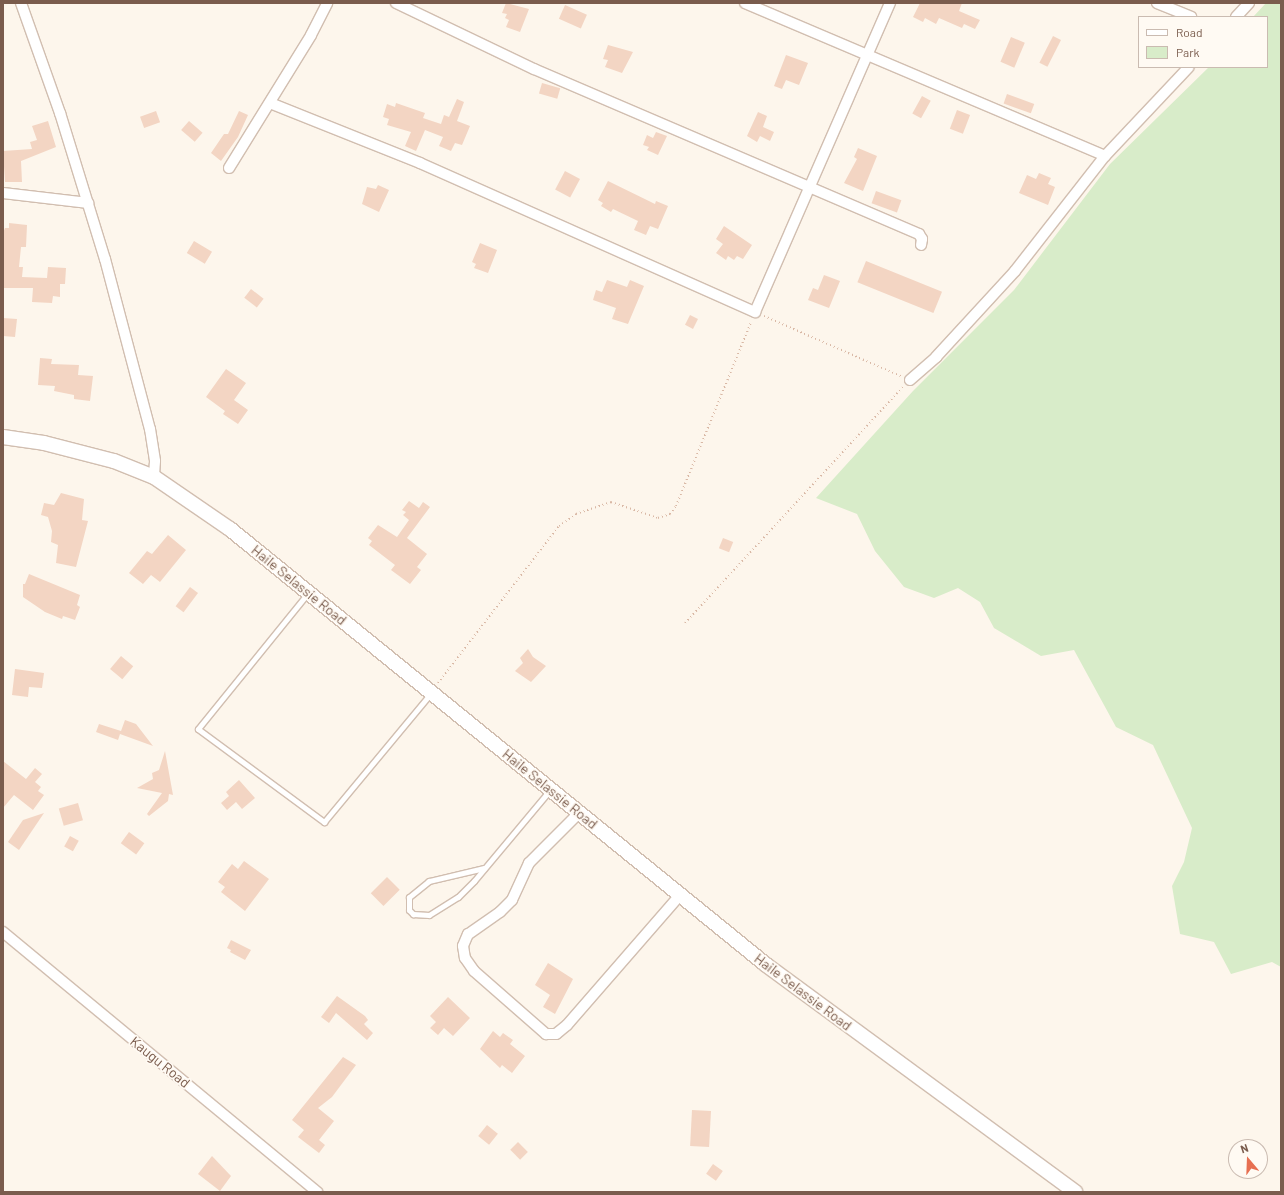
<!DOCTYPE html>
<style>
body{margin:0}
#map{position:relative;width:1284px;height:1195px;overflow:hidden;background:#fdf6ec;font-family:Barlow,sans-serif}
div>[style]{position:absolute}
[style*='--x']{left:calc(var(--x)*1px);top:calc(var(--y)*1px);width:calc(var(--w)*1px);rotate:calc(var(--a)*1deg)}
.green>*{inset:0;background:#d8ecc9}
.building>*{inset:0;background:#f3d5c3;transform-origin:0 0}
.path>*{height:2px;margin-top:-1px;transform-origin:0;background:repeating-linear-gradient(90deg,#d9b8a5 0 1px,transparent 0 4px)}
.roads{filter:drop-shadow(1px 0 #d1beb0) drop-shadow(-1px 0 #d1beb0) drop-shadow(0 1px #d1beb0) drop-shadow(0 -1px #d1beb0)}
.lane>*{height:5px;margin:-2.5px;padding:0 2.5px;transform-origin:2.5px;border-radius:2.5px;background:#fff}
.street>*{height:10px;margin:-5px;padding:0 5px;transform-origin:5px;border-radius:5px;background:#fff}
.secondary>*{height:14px;margin:-7px;padding:0 7px;transform-origin:7px;border-radius:7px;background:#fff}
span{translate:-50% -50%;white-space:nowrap;text-align:center;line-height:1.15;-webkit-text-stroke:3.5px #fffaf3;paint-order:stroke}
.street-label{font-size:14px;color:#7a5c4d}
.frame{position:absolute;inset:0;border:4px solid #7a5c4d;pointer-events:none}
.legend{position:absolute;left:1138px;top:16px;width:130px;height:52px;box-sizing:border-box;background:#fffaf3;border:1px solid #cabbb1;margin:0;padding:5px 7px;list-style:none;font-size:12px;color:#7a5c4d}
.legend li{display:flex;align-items:center;gap:8px;height:20px}
.legend b{width:20px;border:1px solid #cabbb1}
.north{position:absolute;left:1228px;top:1139px;width:40px;height:40px;box-sizing:border-box;background:#fffaf3;border:1px solid #cabbb1;border-radius:50%;rotate:341deg;font-size:11px;font-weight:700;line-height:16px;text-align:center;color:#7a5c4d}
.north::after{content:'';display:block;margin:auto;width:14px;height:18px;background:#e76f51;clip-path:polygon(50% 0,100% 100%,50% 72%,0 100%)}
</style>
<div id="map">
<div class="green">
<i style="clip-path:polygon(1266px 3px,1281px 3px,1281px 967px,1272px 962px,1231px 974px,1214px 942px,1180px 934px,1172px 886px,1184px 862px,1192px 828px,1153px 745px,1116px 727px,1074px 650px,1041px 656px,994px 628px,980px 602px,958px 588px,934px 598px,904px 587px,875px 551px,857px 514px,816px 498px,913px 391px,1014px 290px,1110px 164px,1209px 67px,1267px 67px,1267px 17px,1253px 17px)"></i>
</div>
<div class="building">
<i style="clip-path:polygon(506px 3px,529px 9px,520px 32px,506px 27px,509px 20px,505px 18px,507px 14px,502px 13px)"></i>
<i style="clip-path:polygon(920px 3px,962px 3px,959px 11px,980px 20px,975px 29px,964px 24px,962px 28px,939px 18px,936px 24px,925px 18px,923px 22px,913px 17px)"></i>
<i style="left:565px;top:5px;width:24px;height:15px;rotate:24deg"></i>
<i style="left:1053px;top:36px;width:9px;height:30px;rotate:27deg"></i>
<i style="left:1011px;top:37px;width:15px;height:27px;rotate:23deg"></i>
<i style="clip-path:polygon(608px 45px,633px 52px,622px 73px,605px 67px,608px 60px,603px 59px)"></i>
<i style="clip-path:polygon(786px 55px,808px 63px,799px 85px,786px 80px,782px 89px,774px 86px)"></i>
<i style="left:542px;top:83px;width:19px;height:11px;rotate:16deg"></i>
<i style="left:1007px;top:94px;width:29px;height:10px;rotate:20deg"></i>
<i style="left:922px;top:96px;width:10px;height:20px;rotate:29deg"></i>
<i style="clip-path:polygon(457px 99px,464px 102px,457px 121px,470px 126px,462px 145px,455px 143px,451px 151px,439px 146px,443px 137px,425px 130px,416px 151px,405px 146px,411px 132px,387px 125px,389px 119px,383px 117px,387px 104px,395px 107px,396px 103px,425px 113px,423px 118px,441px 124px,444px 115px,449px 117px)"></i>
<i style="left:957px;top:110px;width:14px;height:20px;rotate:21deg"></i>
<i style="left:156px;top:111px;width:12px;height:17px;rotate:70deg"></i>
<i style="clip-path:polygon(239px 111px,248px 115px,238px 137px,221px 161px,211px 153px,224px 134px,228px 134px)"></i>
<i style="clip-path:polygon(758px 112px,767px 116px,763px 127px,774px 132px,770px 141px,760px 136px,757px 142px,747px 136px)"></i>
<i style="clip-path:polygon(48px 121px,56px 147px,21px 161px,22px 182px,5px 182px,3px 151px,32px 149px,30px 142px,37px 140px,32px 126px)"></i>
<i style="left:189px;top:121px;width:18px;height:12px;rotate:41deg"></i>
<i style="clip-path:polygon(656px 132px,667px 136px,658px 155px,647px 150px,649px 147px,643px 145px,647px 135px,653px 138px)"></i>
<i style="clip-path:polygon(858px 148px,877px 156px,863px 191px,844px 183px,857px 159px,854px 157px)"></i>
<i style="left:565px;top:171px;width:17px;height:21px;rotate:28deg"></i>
<i style="clip-path:polygon(1039px 173px,1051px 178px,1048px 184px,1055px 187px,1048px 205px,1019px 193px,1027px 175px,1036px 179px)"></i>
<i style="clip-path:polygon(608px 181px,655px 204px,656px 201px,668px 206px,658px 229px,650px 226px,646px 235px,634px 230px,638px 221px,613px 209px,611px 212px,601px 206px,603px 203px,598px 200px)"></i>
<i style="clip-path:polygon(378px 185px,389px 190px,379px 212px,362px 204px,367px 187px,376px 189px)"></i>
<i style="left:876px;top:191px;width:27px;height:13px;rotate:20deg"></i>
<i style="clip-path:polygon(9px 223px,27px 225px,26px 247px,21px 247px,19px 267px,23px 267px,22px 277px,47px 278px,48px 267px,66px 268px,65px 284px,60px 284px,60px 297px,53px 296px,52px 303px,32px 302px,33px 288px,3px 288px,3px 233px,5px 228px,9px 228px)"></i>
<i style="clip-path:polygon(724px 226px,752px 245px,743px 259px,737px 256px,734px 260px,728px 256px,726px 260px,716px 253px,723px 244px,716px 239px)"></i>
<i style="left:194px;top:241px;width:21px;height:14px;rotate:31deg"></i>
<i style="clip-path:polygon(480px 243px,497px 250px,488px 273px,474px 268px,476px 264px,472px 262px)"></i>
<i style="left:866px;top:261px;width:82px;height:23px;rotate:22deg"></i>
<i style="clip-path:polygon(824px 275px,840px 281px,829px 308px,808px 300px,813px 288px,818px 290px)"></i>
<i style="clip-path:polygon(607px 280px,627px 287px,630px 280px,644px 286px,628px 324px,612px 319px,616px 308px,593px 300px,596px 290px,602px 292px)"></i>
<i style="left:251px;top:289px;width:16px;height:11px;rotate:38deg"></i>
<i style="left:690px;top:315px;width:9px;height:11px;rotate:27deg"></i>
<i style="clip-path:polygon(3px 318px,17px 319px,15px 337px,3px 336px)"></i>
<i style="clip-path:polygon(40px 358px,52px 359px,51px 364px,79px 365px,78px 375px,93px 376px,90px 401px,74px 399px,74px 395px,54px 391px,55px 386px,38px 385px)"></i>
<i style="clip-path:polygon(226px 369px,246px 383px,234px 400px,248px 410px,238px 424px,223px 414px,225px 411px,206px 397px)"></i>
<i style="clip-path:polygon(61px 493px,84px 499px,82px 520px,88px 521px,76px 567px,56px 563px,58px 545px,51px 542px,52px 531px,48px 517px,41px 515px,44px 503px,54px 505px)"></i>
<i style="clip-path:polygon(409px 501px,419px 508px,423px 502px,430px 507px,407px 538px,427px 554px,417px 567px,421px 570px,410px 584px,391px 570px,395px 565px,369px 545px,372px 541px,368px 538px,378px 525px,397px 537px,409px 520px,403px 515px,406px 512px,402px 510px)"></i>
<i style="clip-path:polygon(168px 535px,186px 550px,160px 582px,151px 575px,143px 584px,129px 573px,147px 551px,152px 554px)"></i>
<i style="left:723px;top:538px;width:11px;height:11px;rotate:22deg"></i>
<i style="clip-path:polygon(29px 574px,80px 595px,77px 605px,80px 607px,75px 620px,63px 616px,62px 619px,45px 612px,23px 597px,23px 584px,25px 584px)"></i>
<i style="left:190px;top:587px;width:10px;height:24px;rotate:37deg"></i>
<i style="clip-path:polygon(528px 649px,533px 657px,546px 666px,531px 682px,515px 671px,523px 663px,520px 658px)"></i>
<i style="left:121px;top:656px;width:16px;height:17px;rotate:40deg"></i>
<i style="clip-path:polygon(15px 669px,44px 673px,42px 688px,29px 687px,28px 697px,12px 695px)"></i>
<i style="clip-path:polygon(125px 720px,136px 724px,153px 746px,120px 734px,118px 740px,96px 732px,99px 724px,121px 731px)"></i>
<i style="clip-path:polygon(165px 751px,173px 795px,169px 794px,168px 801px,149px 816px,147px 814px,162px 793px,137px 788px,153px 779px,152px 773px,159px 770px)"></i>
<i style="clip-path:polygon(3px 761px,26px 779px,35px 768px,42px 774px,35px 782px,41px 787px,38px 791px,44px 795px,33px 810px,14px 795px,3px 808px)"></i>
<i style="clip-path:polygon(239px 780px,255px 798px,242px 809px,236px 802px,227px 810px,221px 803px,229px 796px,226px 792px)"></i>
<i style="left:78px;top:803px;width:18px;height:20px;rotate:74deg"></i>
<i style="clip-path:polygon(44px 813px,19px 850px,8px 842px,23px 820px)"></i>
<i style="left:129px;top:832px;width:19px;height:14px;rotate:36deg"></i>
<i style="left:70px;top:836px;width:10px;height:12px;rotate:29deg"></i>
<i style="clip-path:polygon(244px 861px,269px 879px,245px 911px,221px 892px,225px 887px,218px 882px,232px 864px,238px 869px)"></i>
<i style="left:387px;top:877px;width:18px;height:23px;rotate:45deg"></i>
<i style="clip-path:polygon(231px 940px,251px 950px,245px 960px,230px 952px,231px 950px,227px 948px)"></i>
<i style="clip-path:polygon(548px 963px,573px 979px,555px 1014px,543px 1007px,550px 995px,535px 985px)"></i>
<i style="clip-path:polygon(337px 996px,365px 1016px,368px 1020px,364px 1024px,373px 1033px,367px 1040px,336px 1013px,329px 1023px,321px 1017px)"></i>
<i style="clip-path:polygon(448px 997px,470px 1018px,453px 1036px,444px 1028px,438px 1035px,430px 1028px,436px 1022px,430px 1016px)"></i>
<i style="clip-path:polygon(493px 1031px,500px 1037px,503px 1033px,513px 1040px,510px 1044px,525px 1056px,512px 1073px,502px 1065px,500px 1068px,480px 1049px)"></i>
<i style="clip-path:polygon(343px 1057px,356px 1065px,332px 1097px,318px 1108px,334px 1121px,319px 1140px,325px 1145px,319px 1153px,298px 1137px,304px 1130px,292px 1120px)"></i>
<i style="left:692px;top:1110px;width:19px;height:36px;rotate:3deg"></i>
<i style="left:487px;top:1125px;width:14px;height:14px;rotate:39deg"></i>
<i style="left:518px;top:1142px;width:14px;height:11px;rotate:45deg"></i>
<i style="clip-path:polygon(212px 1156px,231px 1176px,220px 1191px,198px 1174px)"></i>
<i style="left:713px;top:1164px;width:12px;height:12px;rotate:35deg"></i>
</div>
<div class="path">
<i style="--x:764;--y:316;--w:150;--a:23.7"></i>
<i style="--x:685;--y:623;--w:321;--a:-47.3"></i>
<i style="--x:438;--y:683;--w:198;--a:-52.4"></i>
<i style="--x:559;--y:526;--w:21;--a:-35"></i>
<i style="--x:576;--y:514;--w:37;--a:-19"></i>
<i style="--x:611;--y:502;--w:50;--a:18.8"></i>
<i style="--x:658;--y:518;--w:13;--a:-18"></i>
<i style="--x:670;--y:514;--w:10;--a:-53"></i>
<i style="--x:676;--y:506;--w:199;--a:-67.8"></i>
</div>
<div class="roads">
<div class="lane">
<i style="--x:308;--y:593;--w:175;--a:129"></i>
<i style="--x:198;--y:729;--w:157;--a:36.4"></i>
<i style="--x:324;--y:822;--w:168;--a:-50.3"></i>
<i style="--x:484;--y:868;--w:57;--a:166.7"></i>
<i style="--x:429;--y:881;--w:26;--a:141"></i>
<i style="--x:409;--y:897;--w:13;--a:90"></i>
<i style="--x:409;--y:910;--w:6;--a:45"></i>
<i style="--x:413;--y:914;--w:16;--a:4"></i>
<i style="--x:429;--y:915;--w:34;--a:-32"></i>
<i style="--x:458;--y:897;--w:23;--a:-45"></i>
<i style="--x:474;--y:881;--w:119;--a:-50.1"></i>
</div>
<div class="street">
<i style="--x:21;--y:3;--w:117;--a:70.5"></i>
<i style="--x:60;--y:113;--w:153;--a:72.9"></i>
<i style="--x:105;--y:259;--w:176;--a:75.2"></i>
<i style="--x:150;--y:429;--w:32;--a:81"></i>
<i style="--x:155;--y:461;--w:16;--a:94"></i>
<i style="--x:396;--y:3;--w:153;--a:25.6"></i>
<i style="--x:534;--y:69;--w:419;--a:23.2"></i>
<i style="--x:919;--y:234;--w:6;--a:59"></i>
<i style="--x:922;--y:239;--w:6;--a:99"></i>
<i style="--x:745;--y:3;--w:391;--a:23"></i>
<i style="--x:1157;--y:3;--w:37;--a:22"></i>
<i style="--x:1236;--y:17;--w:19;--a:-47"></i>
<i style="--x:270;--y:103;--w:162;--a:21.8"></i>
<i style="--x:420;--y:163;--w:367;--a:24"></i>
<i style="--x:755;--y:312;--w:337;--a:-66.4"></i>
<i style="--x:229;--y:168;--w:156;--a:-58.3"></i>
<i style="--x:311;--y:35;--w:36;--a:-63"></i>
<i style="--x:3;--y:193;--w:86;--a:6.7"></i>
<i style="--x:910;--y:380;--w:35;--a:-41"></i>
<i style="--x:936;--y:357;--w:117;--a:-47.4"></i>
<i style="--x:1015;--y:271;--w:146;--a:-52"></i>
<i style="--x:1105;--y:156;--w:122;--a:-46.7"></i>
<i style="--x:579;--y:813;--w:71;--a:135"></i>
<i style="--x:529;--y:863;--w:41;--a:114.7"></i>
<i style="--x:512;--y:900;--w:17;--a:135"></i>
<i style="--x:500;--y:912;--w:39;--a:145"></i>
<i style="--x:468;--y:934;--w:13;--a:113"></i>
<i style="--x:463;--y:946;--w:12;--a:81"></i>
<i style="--x:465;--y:958;--w:16;--a:55"></i>
<i style="--x:474;--y:971;--w:96;--a:41.2"></i>
<i style="--x:546;--y:1034;--w:10;--a:0"></i>
<i style="--x:556;--y:1034;--w:14;--a:-39"></i>
<i style="--x:567;--y:1025;--w:172;--a:-49"></i>
<i style="--x:3;--y:932;--w:408;--a:39.6"></i>
</div>
<div class="secondary">
<i style="--x:3;--y:437;--w:41;--a:8.3"></i>
<i style="--x:44;--y:443;--w:72;--a:14.4"></i>
<i style="--x:114;--y:461;--w:43;--a:21.8"></i>
<i style="--x:154;--y:477;--w:92;--a:34.4"></i>
<i style="--x:230;--y:529;--w:690;--a:39.11"></i>
<i style="--x:765;--y:964;--w:385;--a:36.3"></i>
</div>
</div>
<div class="street-label">
<span style="left:299px;top:585px;rotate:39deg">Haile Selassie Road</span>
<span style="left:550px;top:789px;rotate:39deg">Haile Selassie Road</span>
<span style="left:803px;top:992px;rotate:37deg">Haile Selassie Road</span>
<span style="left:160px;top:1062px;rotate:39deg">Kaugu Road</span>
</div>
<div class="frame"></div>
<ul class="legend">
<li><b style="height:5px;background:#fff"></b>Road</li>
<li><b style="height:11px;background:#d8ecc9"></b>Park</li>
</ul>
<div class="north">N</div>
</div>
